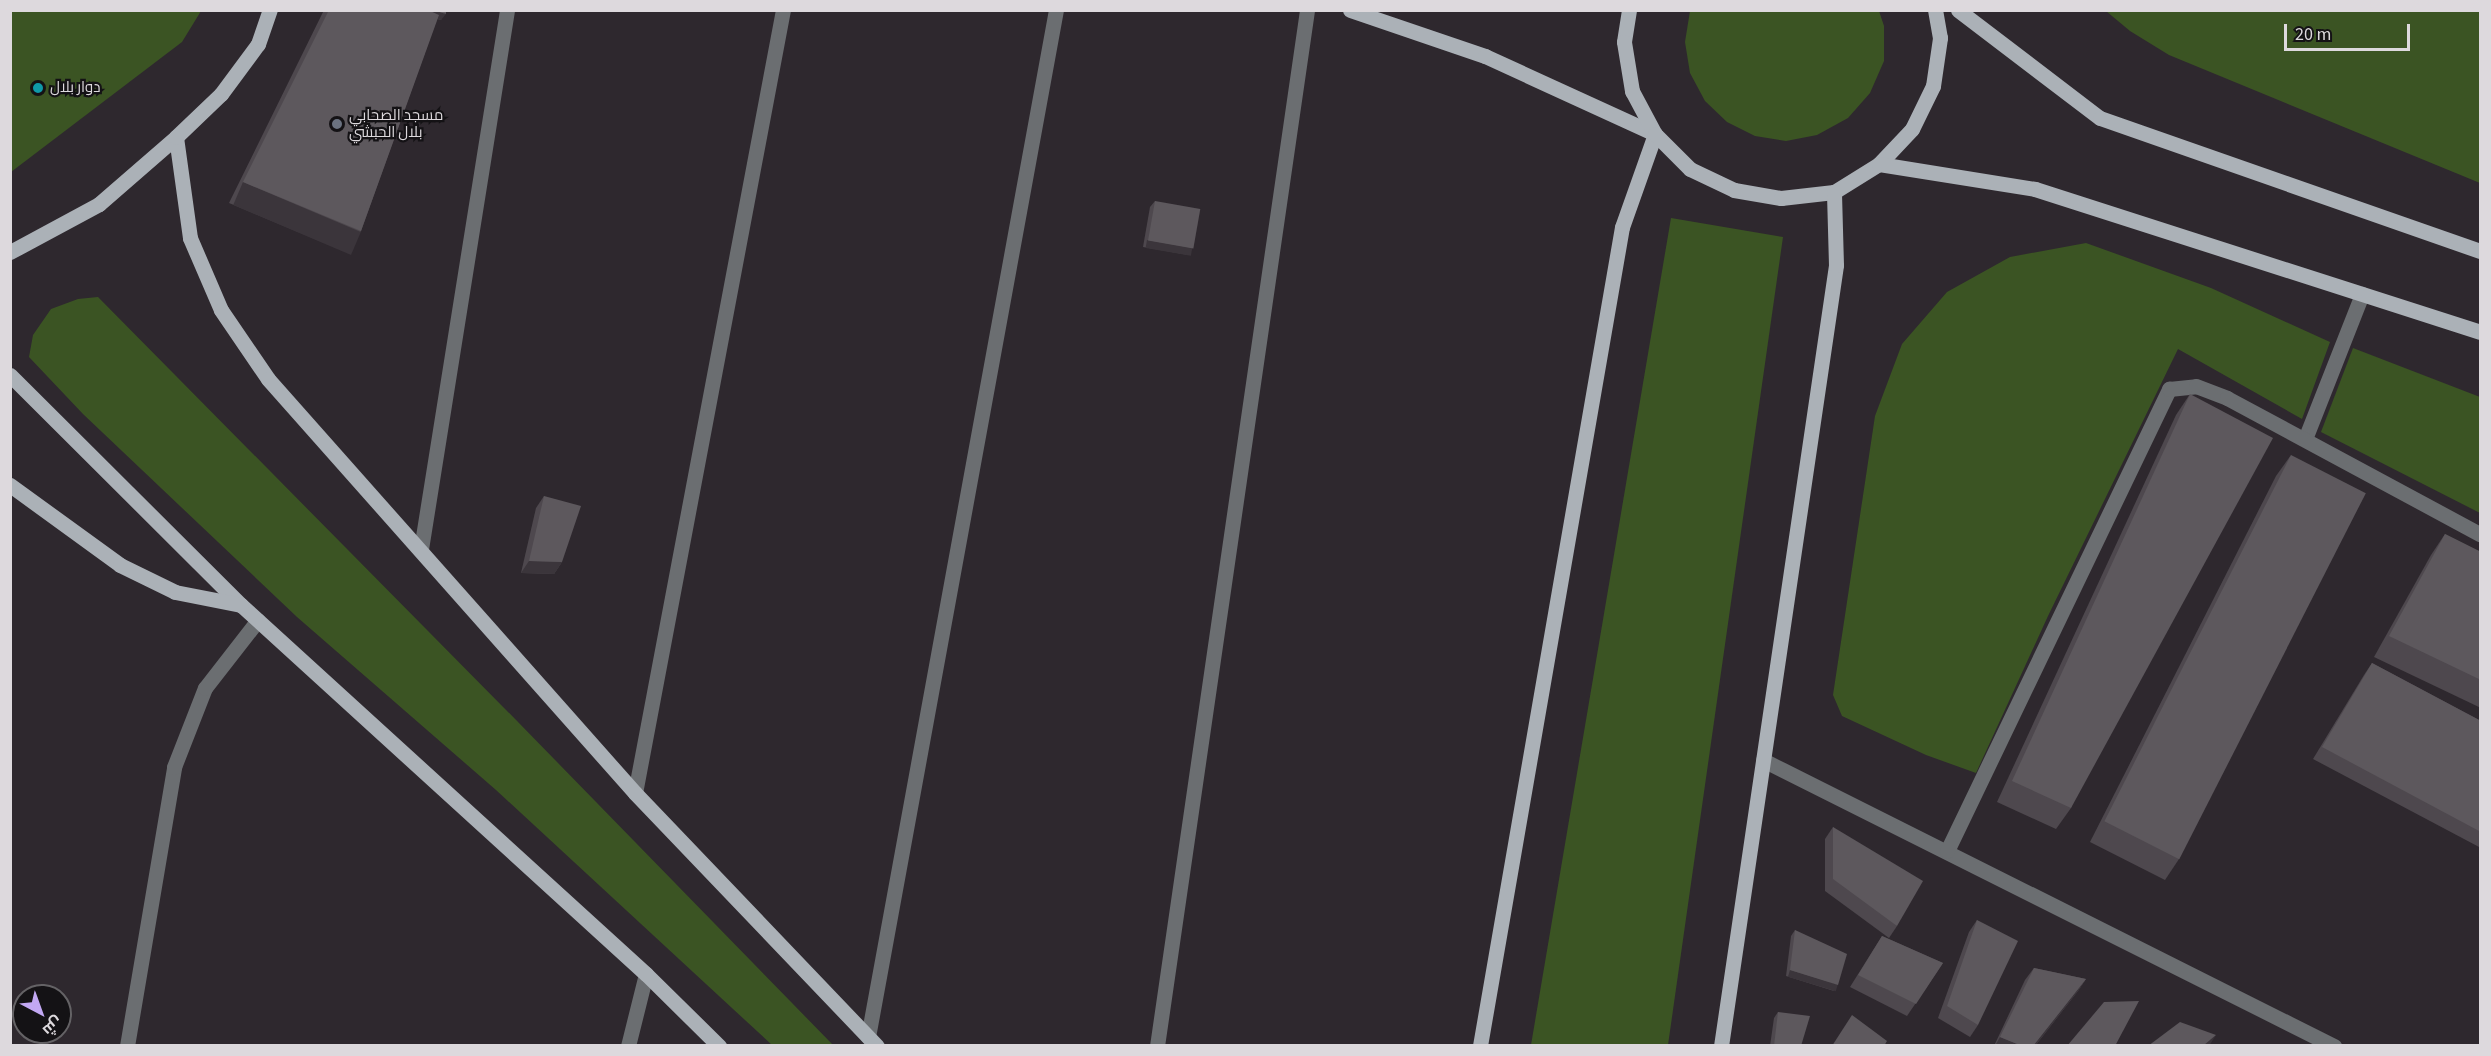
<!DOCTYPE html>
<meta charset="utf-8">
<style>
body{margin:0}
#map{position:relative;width:2491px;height:1056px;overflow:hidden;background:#2e282e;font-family:"Source Sans 3",Cairo,sans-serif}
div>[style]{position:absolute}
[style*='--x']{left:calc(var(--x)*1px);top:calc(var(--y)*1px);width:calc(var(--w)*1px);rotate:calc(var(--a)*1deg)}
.green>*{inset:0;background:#3b5423}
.minor>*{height:15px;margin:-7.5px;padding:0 7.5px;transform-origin:7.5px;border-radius:7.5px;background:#6b6e71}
.major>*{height:15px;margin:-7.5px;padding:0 7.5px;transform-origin:7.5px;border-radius:7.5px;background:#abb1b7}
.wall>*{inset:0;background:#4e484e}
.shaded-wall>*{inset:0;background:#3b353b;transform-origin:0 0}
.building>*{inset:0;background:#5d585d;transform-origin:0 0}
.dots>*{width:16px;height:16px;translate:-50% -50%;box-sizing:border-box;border:3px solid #141215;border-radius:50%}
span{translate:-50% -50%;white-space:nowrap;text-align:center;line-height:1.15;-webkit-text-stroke:4.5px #141215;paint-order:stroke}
.poi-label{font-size:15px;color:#ddd9dd}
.left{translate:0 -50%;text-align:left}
.frame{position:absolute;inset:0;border:12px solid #ddd9dd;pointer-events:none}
.north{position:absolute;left:12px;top:984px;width:60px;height:60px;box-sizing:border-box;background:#141215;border:2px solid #646265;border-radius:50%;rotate:139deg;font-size:16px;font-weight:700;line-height:24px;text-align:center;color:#ddd9dd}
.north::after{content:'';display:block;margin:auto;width:21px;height:27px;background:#c2a8f3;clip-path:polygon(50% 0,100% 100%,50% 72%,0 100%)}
.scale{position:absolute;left:2284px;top:24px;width:126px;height:27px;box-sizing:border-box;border:3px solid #ddd9dd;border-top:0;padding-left:8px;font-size:18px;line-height:21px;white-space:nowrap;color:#ddd9dd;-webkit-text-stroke:4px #141215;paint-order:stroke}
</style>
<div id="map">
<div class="green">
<i style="clip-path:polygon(11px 10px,201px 10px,201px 11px,182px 42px,11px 172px)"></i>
<i style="clip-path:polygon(1690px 11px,1879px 11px,1884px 26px,1884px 61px,1870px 93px,1848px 118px,1817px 135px,1786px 141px,1755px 136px,1727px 122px,1705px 101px,1690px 73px,1685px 42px)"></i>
<i style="clip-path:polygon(2106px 11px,2480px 11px,2480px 183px,2169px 55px,2130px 31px)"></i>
<i style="clip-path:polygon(1671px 218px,1783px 237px,1668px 1045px,1531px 1045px)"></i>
<i style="clip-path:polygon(2086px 243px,2211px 288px,2330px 342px,2302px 419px,2178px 349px,2048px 616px,1976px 773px,1926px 755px,1842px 716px,1833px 695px,1875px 416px,1902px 344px,1947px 292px,2010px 257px)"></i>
<i style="clip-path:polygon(98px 297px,519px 723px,833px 1045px,772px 1045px,496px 790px,297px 617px,83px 414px,29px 357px,33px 335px,51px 309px,78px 299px)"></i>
<i style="clip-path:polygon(2353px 348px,2480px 397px,2480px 513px,2321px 432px)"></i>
</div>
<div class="minor">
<i style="--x:2305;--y:439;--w:156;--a:-68.5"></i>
<i style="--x:421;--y:549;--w:546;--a:-80.93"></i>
<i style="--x:1763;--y:760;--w:639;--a:26.61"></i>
<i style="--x:635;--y:793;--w:797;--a:-79.3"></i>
<i style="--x:1947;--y:851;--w:513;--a:-64.33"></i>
<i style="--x:2169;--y:389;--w:27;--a:-6"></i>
<i style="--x:2196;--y:386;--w:33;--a:21"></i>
<i style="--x:2227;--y:398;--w:287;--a:28.3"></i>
<i style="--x:868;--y:1037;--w:1044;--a:-79.63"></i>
<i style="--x:127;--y:1046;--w:283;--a:-80.4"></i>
<i style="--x:174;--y:767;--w:85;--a:-68.6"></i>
<i style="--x:205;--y:688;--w:86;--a:-52.1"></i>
<i style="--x:628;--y:1046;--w:74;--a:-76"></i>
<i style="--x:1157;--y:1046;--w:1047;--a:-81.76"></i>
</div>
<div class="major">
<i style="--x:1350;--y:10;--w:143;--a:18.8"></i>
<i style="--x:1485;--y:56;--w:187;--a:24.6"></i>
<i style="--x:1655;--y:134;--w:99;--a:109.5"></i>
<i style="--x:1622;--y:227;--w:831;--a:99.84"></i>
<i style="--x:1629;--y:10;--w:32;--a:99"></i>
<i style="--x:1624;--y:42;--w:50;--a:80.7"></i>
<i style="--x:1632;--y:91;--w:49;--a:61.9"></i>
<i style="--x:1655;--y:134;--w:49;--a:45"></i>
<i style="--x:1690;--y:169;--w:49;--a:25.5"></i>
<i style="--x:1734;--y:190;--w:48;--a:9.7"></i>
<i style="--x:1781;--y:198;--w:53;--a:-6.5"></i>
<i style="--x:1834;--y:192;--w:53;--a:-31.9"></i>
<i style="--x:1879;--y:164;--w:48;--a:-46.7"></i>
<i style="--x:1912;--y:129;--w:48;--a:-64"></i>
<i style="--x:1933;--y:86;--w:49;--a:-81.7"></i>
<i style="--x:1940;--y:38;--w:28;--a:-100"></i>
<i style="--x:1958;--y:10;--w:178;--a:37.3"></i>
<i style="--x:2100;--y:118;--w:403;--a:19.3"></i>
<i style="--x:176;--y:137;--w:102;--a:82.1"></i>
<i style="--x:190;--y:238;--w:78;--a:66.7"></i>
<i style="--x:221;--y:310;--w:83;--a:55.7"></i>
<i style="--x:268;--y:379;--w:553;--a:48.44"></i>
<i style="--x:635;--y:793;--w:350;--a:46.3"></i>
<i style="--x:1879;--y:164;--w:158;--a:9.1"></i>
<i style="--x:2035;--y:189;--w:467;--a:17.8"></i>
<i style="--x:10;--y:252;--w:101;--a:-28.3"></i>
<i style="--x:99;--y:204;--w:102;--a:-41"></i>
<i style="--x:176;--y:137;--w:62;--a:-43.7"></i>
<i style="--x:221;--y:94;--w:62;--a:-53.5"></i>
<i style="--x:258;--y:44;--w:36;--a:-71"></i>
<i style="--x:10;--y:375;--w:326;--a:44.9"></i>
<i style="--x:241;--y:605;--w:548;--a:42.34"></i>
<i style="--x:646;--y:974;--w:103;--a:44.6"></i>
<i style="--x:10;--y:485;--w:136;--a:36"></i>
<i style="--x:120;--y:565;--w:61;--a:26.1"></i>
<i style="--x:175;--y:592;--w:67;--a:11.1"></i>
<i style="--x:1721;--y:1046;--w:789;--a:-81.62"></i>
<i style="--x:1836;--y:265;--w:73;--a:-91.6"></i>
</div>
<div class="wall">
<i style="clip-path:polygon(324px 10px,446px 10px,441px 20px,437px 19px,361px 231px,346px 252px,229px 203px)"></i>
<i style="clip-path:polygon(1155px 201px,1192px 248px,1188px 255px,1143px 247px,1150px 207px)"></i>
<i style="clip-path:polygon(2190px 394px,2071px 808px,2056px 829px,1997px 802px,2176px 415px)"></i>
<i style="clip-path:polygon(2291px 455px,2179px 859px,2165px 880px,2090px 842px,2276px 476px)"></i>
<i style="clip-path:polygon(544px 496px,562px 562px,554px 574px,521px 573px,536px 508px)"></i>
<i style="clip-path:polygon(2445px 534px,2481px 552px,2481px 708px,2374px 657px,2431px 555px)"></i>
<i style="clip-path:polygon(2372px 663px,2481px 721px,2481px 848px,2313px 759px,2364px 675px)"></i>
<i style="clip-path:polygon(1833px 827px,1897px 926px,1889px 938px,1825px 891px,1825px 839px)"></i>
<i style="clip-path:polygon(1977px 920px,1978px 1025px,1970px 1037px,1938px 1018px,1969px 932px)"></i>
<i style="clip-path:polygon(1795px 930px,1834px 991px,1786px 976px,1791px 936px)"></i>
<i style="clip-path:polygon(1882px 936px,1943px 963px,1907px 1016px,1850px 987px)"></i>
<i style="clip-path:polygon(2034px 968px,2086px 979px,2078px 991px,2035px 1046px,1994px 1046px,2025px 980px)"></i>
<i style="clip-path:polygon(1778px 1012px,1801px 1046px,1770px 1046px,1774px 1018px)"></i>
</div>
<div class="shaded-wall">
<i style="clip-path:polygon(410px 10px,433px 10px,446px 14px,441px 20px,409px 11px)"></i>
<i style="left:243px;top:182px;width:128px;height:25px;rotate:23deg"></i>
<i style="left:1147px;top:240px;width:46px;height:8px;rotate:10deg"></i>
<i style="clip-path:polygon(529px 561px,562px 562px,554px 574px,521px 573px)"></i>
<i style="left:1790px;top:970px;width:50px;height:7px;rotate:17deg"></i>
<i style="clip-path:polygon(2086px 979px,2078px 991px,2035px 1046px,2033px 1046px)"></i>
<i style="clip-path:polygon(2216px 1035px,2209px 1046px,2203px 1046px)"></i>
<i style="clip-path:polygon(2000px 1037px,2022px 1046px,1995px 1046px)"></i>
</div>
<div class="building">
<i style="clip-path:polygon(329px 10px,428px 10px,439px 15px,361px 231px,243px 182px)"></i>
<i style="clip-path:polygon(433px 10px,446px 10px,446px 14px)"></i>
<i style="left:1155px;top:201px;width:46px;height:40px;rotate:10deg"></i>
<i style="clip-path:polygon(2190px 394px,2273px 438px,2071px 808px,2012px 781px)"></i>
<i style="left:2291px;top:455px;width:84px;height:411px;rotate:27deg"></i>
<i style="clip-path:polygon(544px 496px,581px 506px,562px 562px,529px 561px)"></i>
<i style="clip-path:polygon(2445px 534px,2481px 552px,2481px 680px,2389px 636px)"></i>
<i style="clip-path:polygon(2372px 663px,2481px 721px,2481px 832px,2322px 747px)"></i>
<i style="clip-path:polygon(1833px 827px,1923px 881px,1897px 926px,1833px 879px)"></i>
<i style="clip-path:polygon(1977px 920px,2018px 941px,1978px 1025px,1947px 1006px)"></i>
<i style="clip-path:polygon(1795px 930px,1847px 954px,1838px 985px,1790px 970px)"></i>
<i style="clip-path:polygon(1882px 936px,1943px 963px,1916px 1004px,1858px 975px)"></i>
<i style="clip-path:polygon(2034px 968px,2086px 979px,2033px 1046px,2022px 1046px,2000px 1037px)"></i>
<i style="clip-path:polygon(2139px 1001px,2115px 1046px,2067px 1046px,2104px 1002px)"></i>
<i style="clip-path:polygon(1778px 1012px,1810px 1016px,1801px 1046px,1774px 1046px)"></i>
<i style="clip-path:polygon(1852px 1015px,1887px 1041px,1884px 1046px,1832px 1046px)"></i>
<i style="clip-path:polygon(2180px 1022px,2216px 1035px,2203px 1046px,2148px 1046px)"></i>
</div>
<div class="dots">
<i style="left:38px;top:88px;background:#0f9aa8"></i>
<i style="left:337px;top:124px;background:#6b7280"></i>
</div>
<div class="poi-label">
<span class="left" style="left:50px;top:88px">دوار بلال</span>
<span class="left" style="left:349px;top:124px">مسجد الصحابي<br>بلال الحبشي</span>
</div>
<div class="frame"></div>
<div class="north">ش</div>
<div class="scale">20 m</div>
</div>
